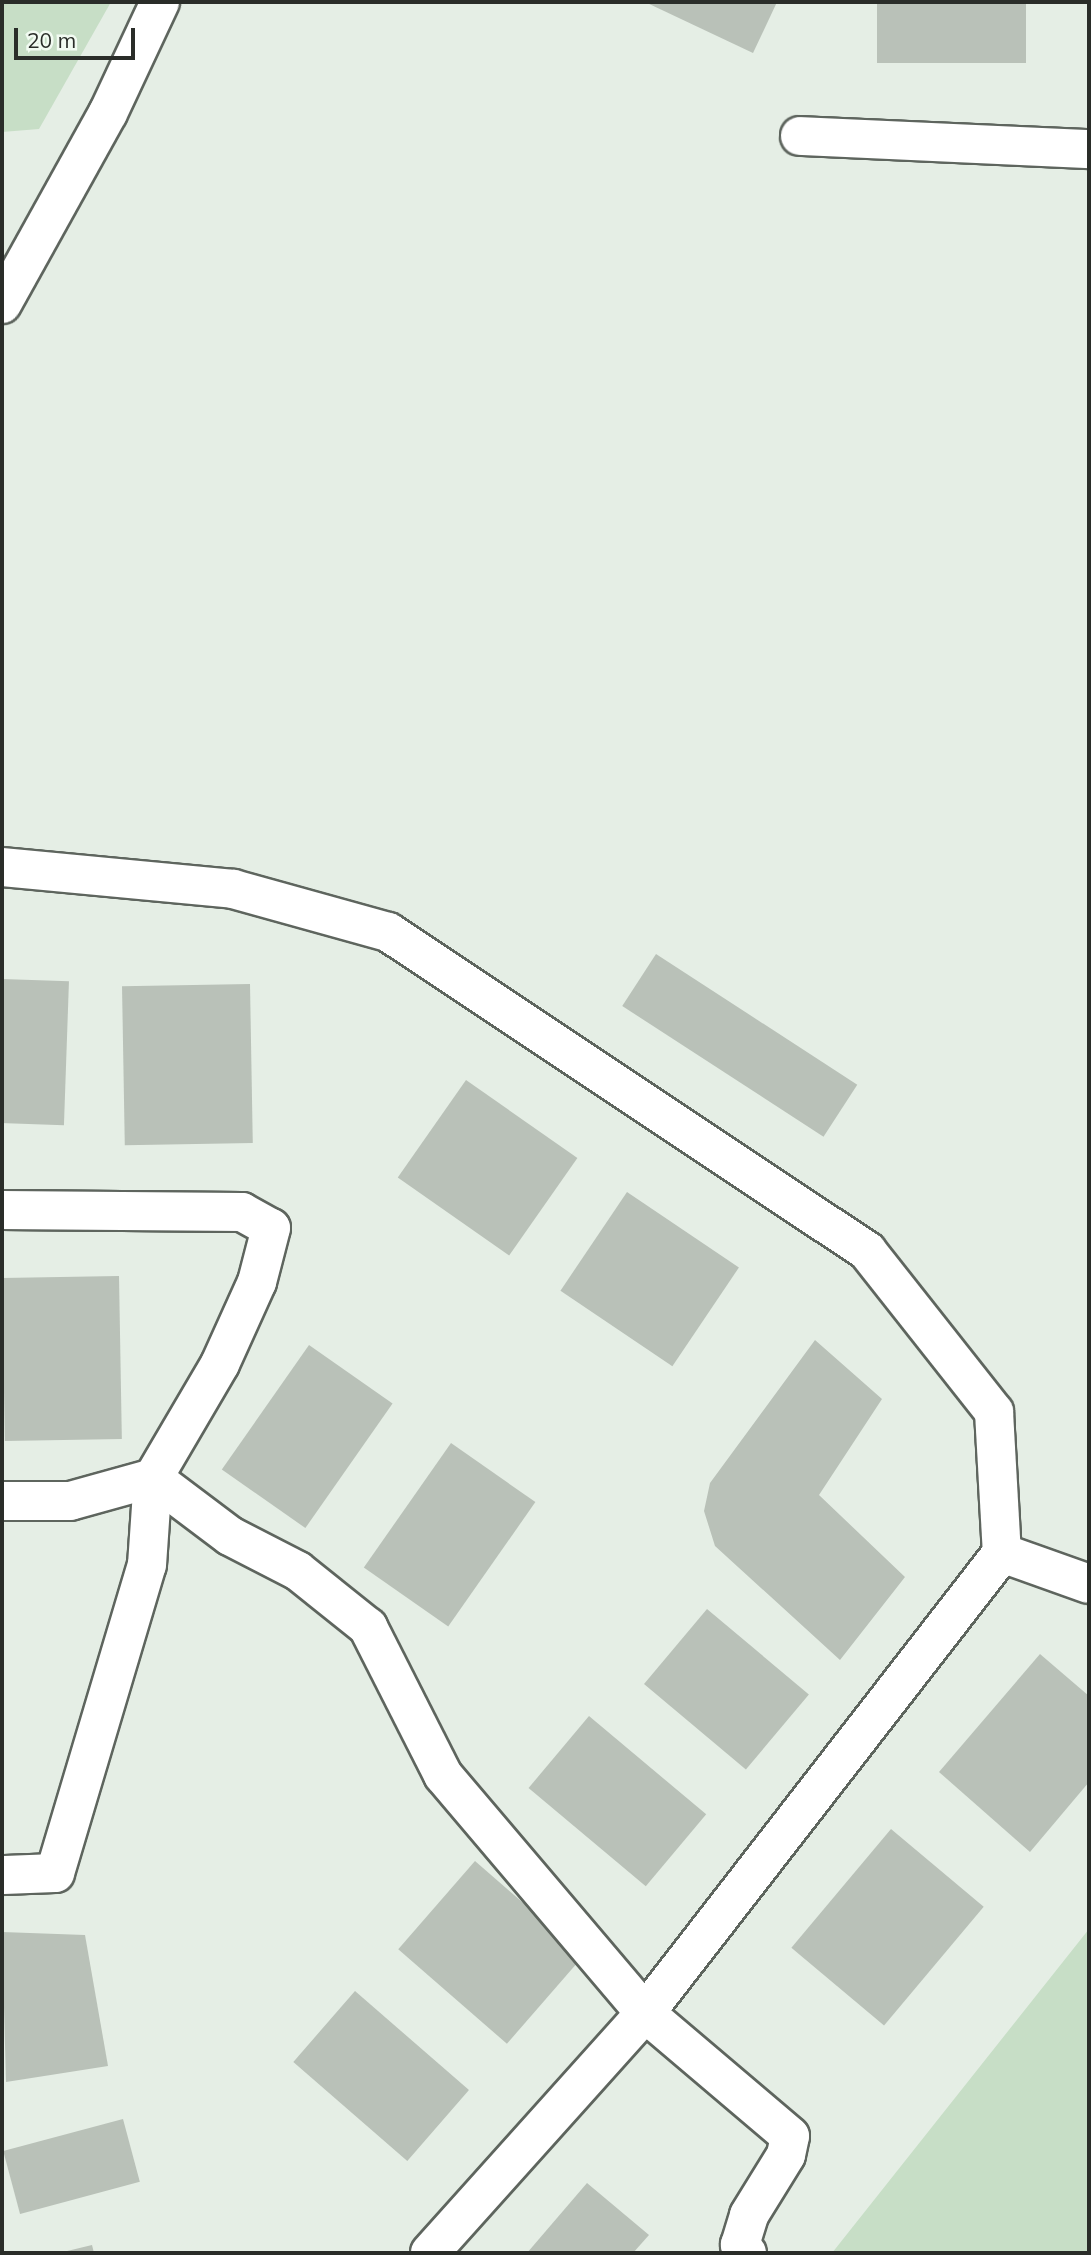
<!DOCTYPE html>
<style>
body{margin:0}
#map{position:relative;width:1091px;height:2255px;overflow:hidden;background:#e5eee5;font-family:Mulish,sans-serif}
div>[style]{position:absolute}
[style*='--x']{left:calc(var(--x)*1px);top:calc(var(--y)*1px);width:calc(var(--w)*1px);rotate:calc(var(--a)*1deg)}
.green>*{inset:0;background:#c7dec6}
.building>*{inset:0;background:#b9c1b8;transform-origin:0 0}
.roads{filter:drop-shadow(2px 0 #5e655e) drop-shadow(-2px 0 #5e655e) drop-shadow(0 2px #5e655e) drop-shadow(0 -2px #5e655e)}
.street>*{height:38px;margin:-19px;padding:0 19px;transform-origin:19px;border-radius:19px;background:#fff}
span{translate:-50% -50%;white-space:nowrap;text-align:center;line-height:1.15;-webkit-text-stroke:6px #f2fbf2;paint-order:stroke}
.frame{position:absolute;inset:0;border:4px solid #2a2d29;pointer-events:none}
.scale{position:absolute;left:14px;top:28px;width:121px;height:32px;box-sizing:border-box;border:4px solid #2a2d29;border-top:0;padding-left:9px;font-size:21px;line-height:24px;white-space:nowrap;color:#2a2d29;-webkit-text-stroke:5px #f2fbf2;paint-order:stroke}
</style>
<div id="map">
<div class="green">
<i style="clip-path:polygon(2px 2px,111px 2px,39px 129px,2px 132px)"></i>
<i style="clip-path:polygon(1089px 1929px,1089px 2253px,831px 2253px,832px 2253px)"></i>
</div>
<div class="building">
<i style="clip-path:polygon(645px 2px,777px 2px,753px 53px)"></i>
<i style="left:877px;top:2px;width:149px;height:61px"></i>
<i style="left:656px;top:954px;width:240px;height:62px;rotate:33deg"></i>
<i style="left:2px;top:979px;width:67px;height:144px;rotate:2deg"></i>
<i style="left:250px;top:984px;width:159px;height:128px;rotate:89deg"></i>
<i style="left:466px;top:1080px;width:136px;height:119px;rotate:35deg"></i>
<i style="left:627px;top:1192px;width:135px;height:119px;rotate:34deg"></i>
<i style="left:119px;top:1276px;width:163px;height:117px;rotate:89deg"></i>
<i style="clip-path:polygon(815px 1340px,882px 1399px,819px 1495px,905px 1577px,840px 1660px,715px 1546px,704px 1511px,710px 1483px)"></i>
<i style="left:309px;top:1345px;width:102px;height:152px;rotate:35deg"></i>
<i style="left:451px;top:1443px;width:103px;height:152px;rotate:35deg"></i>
<i style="left:707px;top:1609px;width:133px;height:98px;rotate:40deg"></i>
<i style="clip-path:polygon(1040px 1654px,1089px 1696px,1089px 1782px,1030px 1852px,939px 1772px)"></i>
<i style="left:589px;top:1716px;width:153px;height:94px;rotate:40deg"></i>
<i style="left:891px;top:1829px;width:121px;height:155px;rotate:40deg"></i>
<i style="left:475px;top:1861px;width:144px;height:117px;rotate:41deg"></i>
<i style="clip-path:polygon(2px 1932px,85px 1935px,108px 2066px,6px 2082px)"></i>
<i style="left:355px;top:1991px;width:151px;height:94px;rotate:41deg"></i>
<i style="left:123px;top:2119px;width:65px;height:124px;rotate:75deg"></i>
<i style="clip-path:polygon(587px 2183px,649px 2235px,633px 2253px,527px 2253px)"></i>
<i style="clip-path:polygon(92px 2245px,94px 2253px,63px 2253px,63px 2252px)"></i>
</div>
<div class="roads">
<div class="street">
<i style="--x:800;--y:136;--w:289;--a:2.6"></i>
<i style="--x:2;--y:304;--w:218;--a:-61"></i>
<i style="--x:108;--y:113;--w:123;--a:-64.9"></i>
<i style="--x:2;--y:867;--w:232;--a:5.4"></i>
<i style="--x:233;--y:889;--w:161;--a:15.5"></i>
<i style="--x:388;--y:932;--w:576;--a:33.66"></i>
<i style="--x:867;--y:1251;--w:205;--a:51.7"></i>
<i style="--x:994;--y:1412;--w:141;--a:86.8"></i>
<i style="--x:1002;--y:1553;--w:92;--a:19.6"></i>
<i style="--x:2;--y:1210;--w:240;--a:0.5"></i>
<i style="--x:242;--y:1212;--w:33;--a:29"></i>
<i style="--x:271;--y:1228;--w:56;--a:104.5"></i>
<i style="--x:257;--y:1282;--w:90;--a:114.3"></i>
<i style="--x:220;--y:1364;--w:132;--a:120.4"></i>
<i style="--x:153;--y:1478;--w:86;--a:164.5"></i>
<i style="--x:70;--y:1501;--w:68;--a:180"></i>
<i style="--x:153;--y:1478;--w:96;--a:37"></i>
<i style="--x:230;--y:1536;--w:76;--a:27.2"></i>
<i style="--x:298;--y:1571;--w:90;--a:38.7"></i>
<i style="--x:368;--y:1627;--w:166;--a:63.1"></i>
<i style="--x:443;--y:1775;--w:312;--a:49.7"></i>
<i style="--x:645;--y:2013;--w:322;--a:131.9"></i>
<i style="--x:2;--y:1875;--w:53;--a:-2.2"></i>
<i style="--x:55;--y:1873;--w:321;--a:-73.4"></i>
<i style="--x:147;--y:1565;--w:87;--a:-86.1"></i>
<i style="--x:747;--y:2253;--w:11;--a:-131"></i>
<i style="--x:740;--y:2245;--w:31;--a:-73"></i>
<i style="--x:749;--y:2215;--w:70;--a:-58.3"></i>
<i style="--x:786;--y:2155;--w:19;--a:-78"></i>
<i style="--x:790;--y:2136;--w:190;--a:-139.7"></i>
<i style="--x:645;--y:2013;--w:582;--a:-52.19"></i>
</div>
</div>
<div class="frame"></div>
<div class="scale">20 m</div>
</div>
